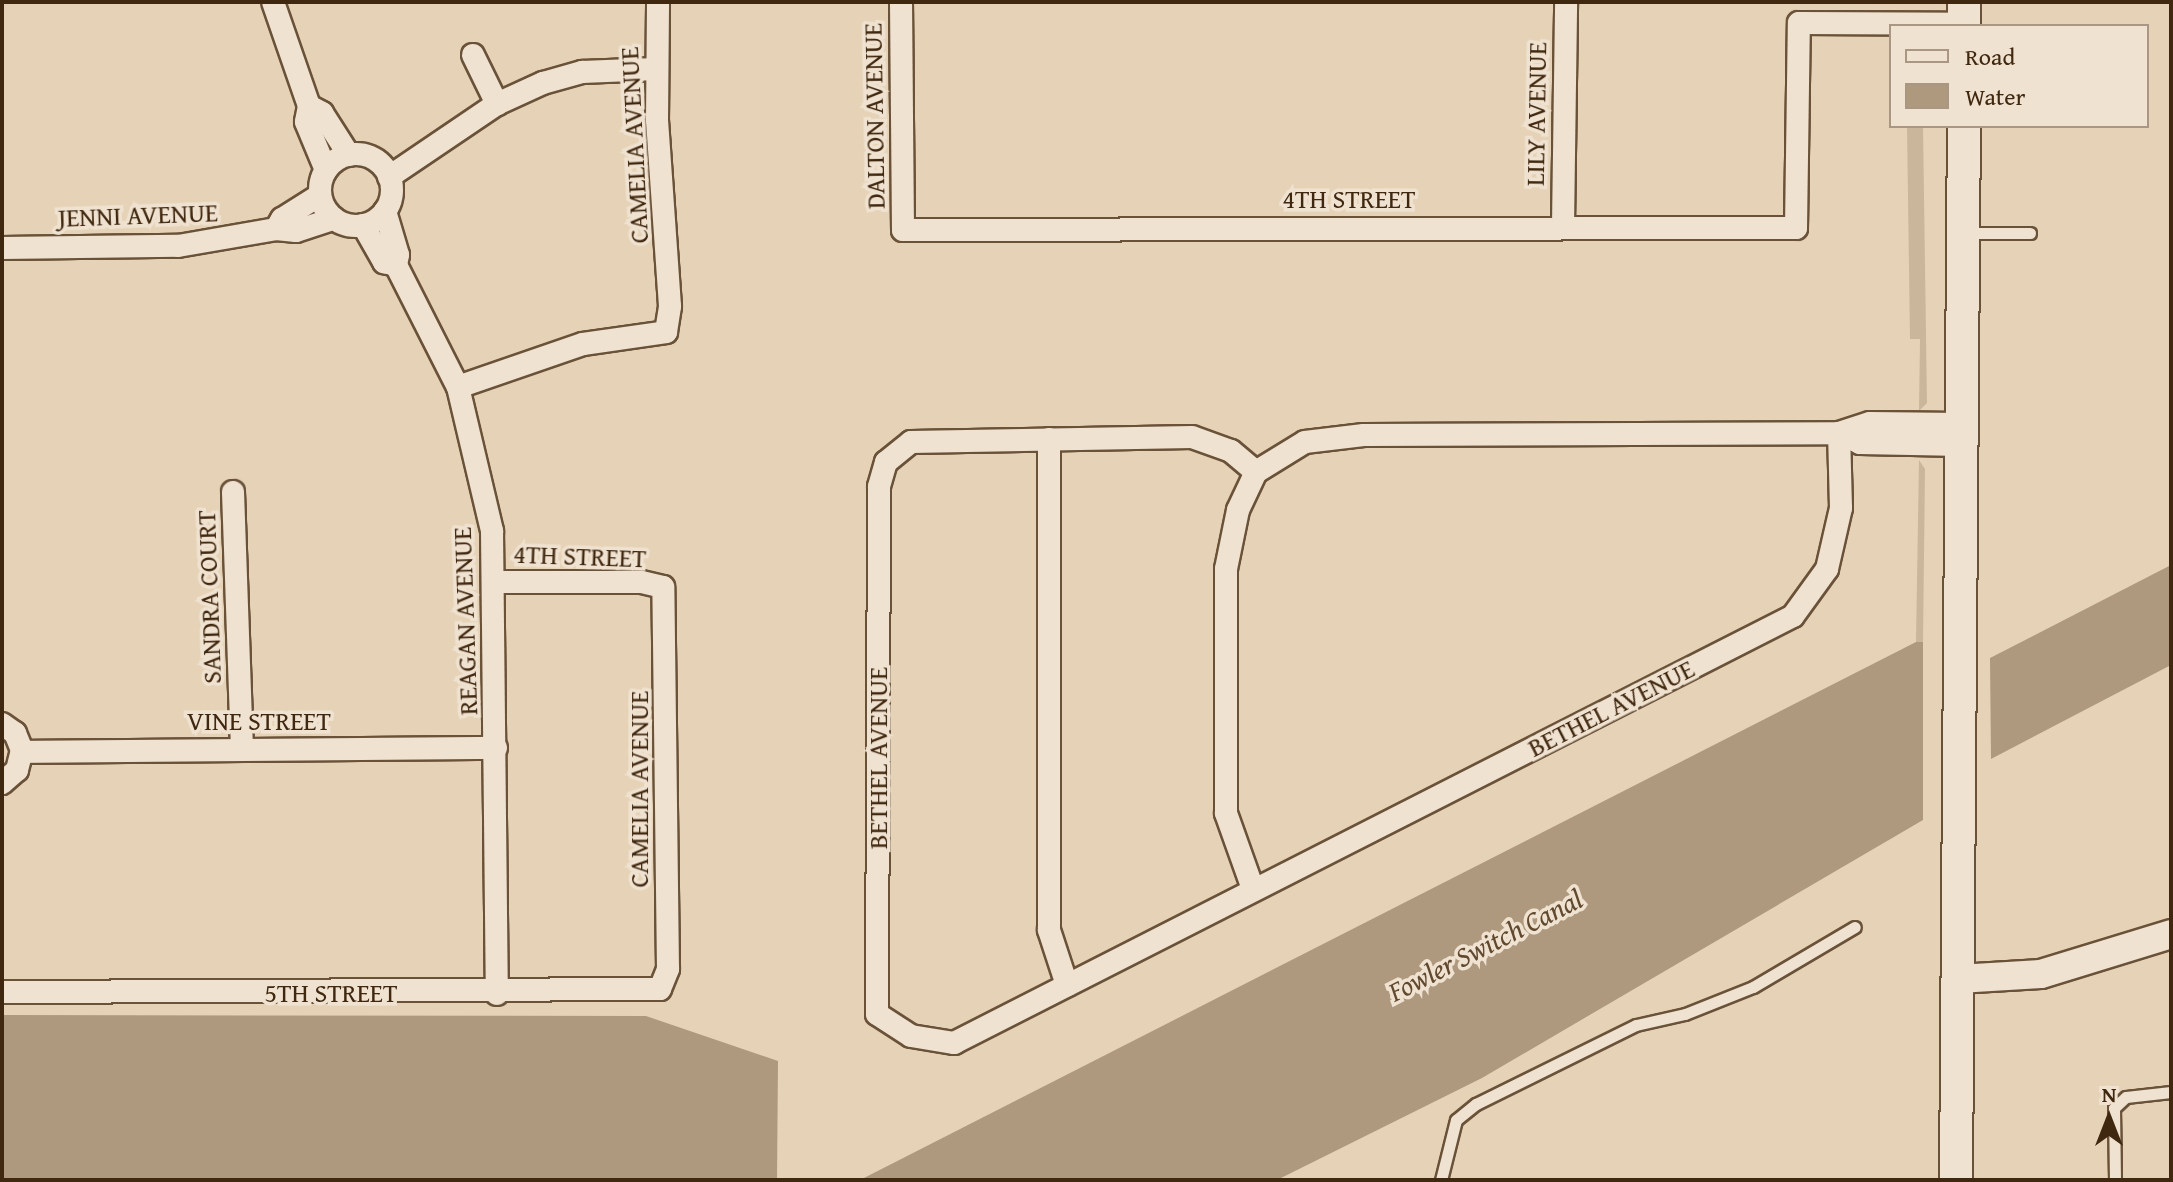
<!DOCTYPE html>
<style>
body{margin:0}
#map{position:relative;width:2173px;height:1182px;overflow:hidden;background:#e6d3b7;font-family:"Gentium Book Plus",serif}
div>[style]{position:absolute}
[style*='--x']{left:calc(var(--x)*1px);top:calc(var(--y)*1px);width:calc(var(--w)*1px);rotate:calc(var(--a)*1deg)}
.green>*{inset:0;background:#cab69a}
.water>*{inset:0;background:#ae997e}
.roads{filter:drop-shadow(2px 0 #6a5239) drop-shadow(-2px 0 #6a5239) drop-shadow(0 2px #6a5239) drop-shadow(0 -2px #6a5239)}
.service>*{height:11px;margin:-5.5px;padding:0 5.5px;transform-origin:5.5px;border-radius:5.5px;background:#efe2d0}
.minor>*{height:22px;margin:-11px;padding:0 11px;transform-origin:11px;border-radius:11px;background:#efe2d0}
.minor>.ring{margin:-11px;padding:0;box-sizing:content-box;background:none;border:22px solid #efe2d0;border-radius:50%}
.tertiary>*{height:28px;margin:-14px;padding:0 14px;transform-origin:14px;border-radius:14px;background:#efe2d0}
.secondary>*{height:32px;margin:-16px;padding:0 16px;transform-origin:16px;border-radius:16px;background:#efe2d0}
span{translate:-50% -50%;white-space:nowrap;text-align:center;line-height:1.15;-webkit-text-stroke:7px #efe2d0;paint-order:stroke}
.street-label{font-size:26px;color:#40270f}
.water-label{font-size:28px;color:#614930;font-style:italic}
.frame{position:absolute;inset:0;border:4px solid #40270f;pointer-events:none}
.legend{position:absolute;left:1889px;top:24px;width:260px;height:104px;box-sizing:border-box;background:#efe2d0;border:2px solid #a99783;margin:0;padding:10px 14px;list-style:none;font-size:24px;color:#40270f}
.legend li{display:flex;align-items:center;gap:16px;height:40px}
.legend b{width:40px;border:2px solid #a99783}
.north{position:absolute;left:2069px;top:1078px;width:80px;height:80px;-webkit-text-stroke:6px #efe2d0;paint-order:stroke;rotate:0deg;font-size:22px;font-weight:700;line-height:32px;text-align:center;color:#40270f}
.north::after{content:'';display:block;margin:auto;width:28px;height:36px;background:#40270f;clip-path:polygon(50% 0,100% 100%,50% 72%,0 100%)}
</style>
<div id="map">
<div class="green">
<i style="clip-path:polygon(1907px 126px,1923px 126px,1927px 403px,1919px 411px,1920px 339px,1910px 339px)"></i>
<i style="clip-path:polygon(1919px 460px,1925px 469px,1923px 642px,1916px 642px)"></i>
</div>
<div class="water">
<i style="clip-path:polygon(2171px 565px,2171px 665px,1991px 759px,1990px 658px)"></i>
<i style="clip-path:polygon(1916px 642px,1923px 642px,1923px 820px,1482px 1078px,1277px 1180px,860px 1180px)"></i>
<i style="clip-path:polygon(2px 1015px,646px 1016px,778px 1061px,777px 1180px,2px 1180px)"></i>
</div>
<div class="roads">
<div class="service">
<i style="--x:1964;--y:233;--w:66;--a:0"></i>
<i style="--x:1441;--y:1180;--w:62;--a:-76"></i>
<i style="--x:1456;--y:1120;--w:26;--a:-39"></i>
<i style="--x:1476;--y:1104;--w:178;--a:-26.3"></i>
<i style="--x:1636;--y:1025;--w:50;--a:-12.7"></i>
<i style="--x:1685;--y:1014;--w:73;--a:-21.7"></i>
<i style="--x:1753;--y:987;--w:118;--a:-30.5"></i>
<i style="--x:2115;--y:1180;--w:72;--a:-90.8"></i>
<i style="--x:2114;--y:1108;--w:16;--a:-43"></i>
<i style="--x:2126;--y:1097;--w:45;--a:-6.3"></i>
</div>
<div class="minor">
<i style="--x:273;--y:2;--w:110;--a:70.9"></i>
<i style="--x:309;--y:106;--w:16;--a:101"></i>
<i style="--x:306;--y:122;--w:52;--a:67.4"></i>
<i style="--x:901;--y:2;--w:228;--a:89.5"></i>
<i style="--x:903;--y:230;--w:893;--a:-0.13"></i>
<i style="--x:1796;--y:228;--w:205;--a:-89.2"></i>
<i style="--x:1799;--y:23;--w:165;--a:0.3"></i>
<i style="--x:473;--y:55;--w:55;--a:63.9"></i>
<i style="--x:309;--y:106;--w:15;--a:28"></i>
<i style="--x:322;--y:113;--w:50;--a:57.3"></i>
<i class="ring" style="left:320px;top:154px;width:50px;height:50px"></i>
<i style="--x:389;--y:177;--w:130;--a:-34.1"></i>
<i style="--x:497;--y:104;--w:51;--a:-24.5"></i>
<i style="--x:543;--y:83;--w:41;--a:-15.8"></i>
<i style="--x:582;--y:72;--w:74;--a:-2.3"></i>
<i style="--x:385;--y:211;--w:46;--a:73.5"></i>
<i style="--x:398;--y:255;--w:10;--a:101"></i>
<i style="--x:396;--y:265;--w:137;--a:63.1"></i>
<i style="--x:458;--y:387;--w:148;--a:76.7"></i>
<i style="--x:492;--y:531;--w:463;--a:89.4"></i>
<i style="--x:363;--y:225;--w:43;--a:60.4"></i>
<i style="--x:384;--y:262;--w:12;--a:14"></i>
<i style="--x:1563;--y:226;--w:224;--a:-89.2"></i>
<i style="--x:276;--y:229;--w:12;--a:-59"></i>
<i style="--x:282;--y:219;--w:45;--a:-32.3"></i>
<i style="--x:2;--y:248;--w:176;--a:-0.7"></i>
<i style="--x:178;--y:246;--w:99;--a:-9.8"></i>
<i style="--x:276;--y:229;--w:20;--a:6"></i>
<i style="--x:296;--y:231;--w:40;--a:-18"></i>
<i style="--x:458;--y:387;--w:132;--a:-19"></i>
<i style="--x:583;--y:344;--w:84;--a:-8.2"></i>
<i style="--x:666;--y:332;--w:26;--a:-81"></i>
<i style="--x:670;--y:306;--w:186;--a:-94"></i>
<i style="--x:657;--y:120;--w:118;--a:-89.5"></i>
<i style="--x:1839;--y:433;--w:23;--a:25"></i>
<i style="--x:1860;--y:443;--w:102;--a:1.1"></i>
<i style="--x:1049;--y:439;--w:491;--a:90"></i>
<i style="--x:1049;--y:930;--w:58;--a:71.9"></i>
<i style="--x:1256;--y:472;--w:33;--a:-140"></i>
<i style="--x:1231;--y:451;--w:41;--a:-160.3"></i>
<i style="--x:1192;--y:437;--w:281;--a:179"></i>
<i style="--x:911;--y:442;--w:32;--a:141"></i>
<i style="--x:886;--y:462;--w:26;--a:106"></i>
<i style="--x:879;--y:487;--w:527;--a:90.22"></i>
<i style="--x:877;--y:1014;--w:40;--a:32.9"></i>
<i style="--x:911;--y:1036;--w:44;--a:9.2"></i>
<i style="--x:954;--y:1043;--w:941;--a:-26.97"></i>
<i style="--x:1793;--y:616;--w:58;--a:-54.1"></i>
<i style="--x:1827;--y:569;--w:63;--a:-77.1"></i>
<i style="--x:1841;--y:508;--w:75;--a:-91.5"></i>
<i style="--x:233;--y:492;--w:256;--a:88"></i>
<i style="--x:2;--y:724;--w:16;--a:35"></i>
<i style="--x:15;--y:733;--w:18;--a:68"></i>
<i style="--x:22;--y:750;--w:21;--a:104"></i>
<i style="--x:17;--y:770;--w:20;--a:139"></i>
<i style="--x:22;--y:752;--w:474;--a:-0.5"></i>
<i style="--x:1253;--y:889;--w:81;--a:-109.6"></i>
<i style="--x:1226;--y:813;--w:244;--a:-90"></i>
<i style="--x:1226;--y:569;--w:60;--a:-78.5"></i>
<i style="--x:1238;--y:510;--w:42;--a:-64.7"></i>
<i style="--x:1256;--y:472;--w:57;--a:-31.5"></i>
<i style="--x:1305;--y:442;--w:59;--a:-6.8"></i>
<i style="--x:1364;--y:435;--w:475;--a:-0.2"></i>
<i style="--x:1839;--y:433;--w:32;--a:-18"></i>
<i style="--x:1869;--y:423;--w:93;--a:0.6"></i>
<i style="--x:2;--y:992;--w:658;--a:-0.26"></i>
<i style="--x:660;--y:989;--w:22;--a:-68"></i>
<i style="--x:668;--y:969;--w:382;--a:-90.7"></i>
<i style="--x:663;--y:587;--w:23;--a:-167"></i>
<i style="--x:641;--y:582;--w:145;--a:180"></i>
</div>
<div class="tertiary">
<i style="--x:1958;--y:979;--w:83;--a:-3.4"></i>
<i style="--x:2041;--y:974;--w:136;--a:-17.1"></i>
</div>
<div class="secondary">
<i style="--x:1964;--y:26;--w:24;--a:-90"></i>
<i style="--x:1956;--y:1180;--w:1054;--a:-89.57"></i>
</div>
</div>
<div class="street-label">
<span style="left:1536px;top:114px;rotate:-89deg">LILY AVENUE</span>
<span style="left:874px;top:116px;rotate:-91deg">DALTON AVENUE</span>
<span style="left:634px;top:145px;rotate:-93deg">CAMELIA AVENUE</span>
<span style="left:1349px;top:199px">4TH STREET</span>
<span style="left:138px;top:215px;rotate:-2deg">JENNI AVENUE</span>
<span style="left:580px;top:556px;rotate:2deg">4TH STREET</span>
<span style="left:209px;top:597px;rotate:-92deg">SANDRA COURT</span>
<span style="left:465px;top:621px;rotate:-92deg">REAGAN AVENUE</span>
<span style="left:1611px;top:708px;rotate:-27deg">BETHEL AVENUE</span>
<span style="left:259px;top:721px">VINE STREET</span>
<span style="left:878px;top:758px;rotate:-90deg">BETHEL AVENUE</span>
<span style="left:639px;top:789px;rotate:-90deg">CAMELIA AVENUE</span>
<span style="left:331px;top:993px">5TH STREET</span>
</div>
<div class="water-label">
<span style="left:1485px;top:945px;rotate:-27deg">Fowler Switch Canal</span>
</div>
<div class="frame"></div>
<ul class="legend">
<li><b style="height:10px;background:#efe2d0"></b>Road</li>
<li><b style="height:22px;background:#ae997e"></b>Water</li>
</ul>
<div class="north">N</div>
</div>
